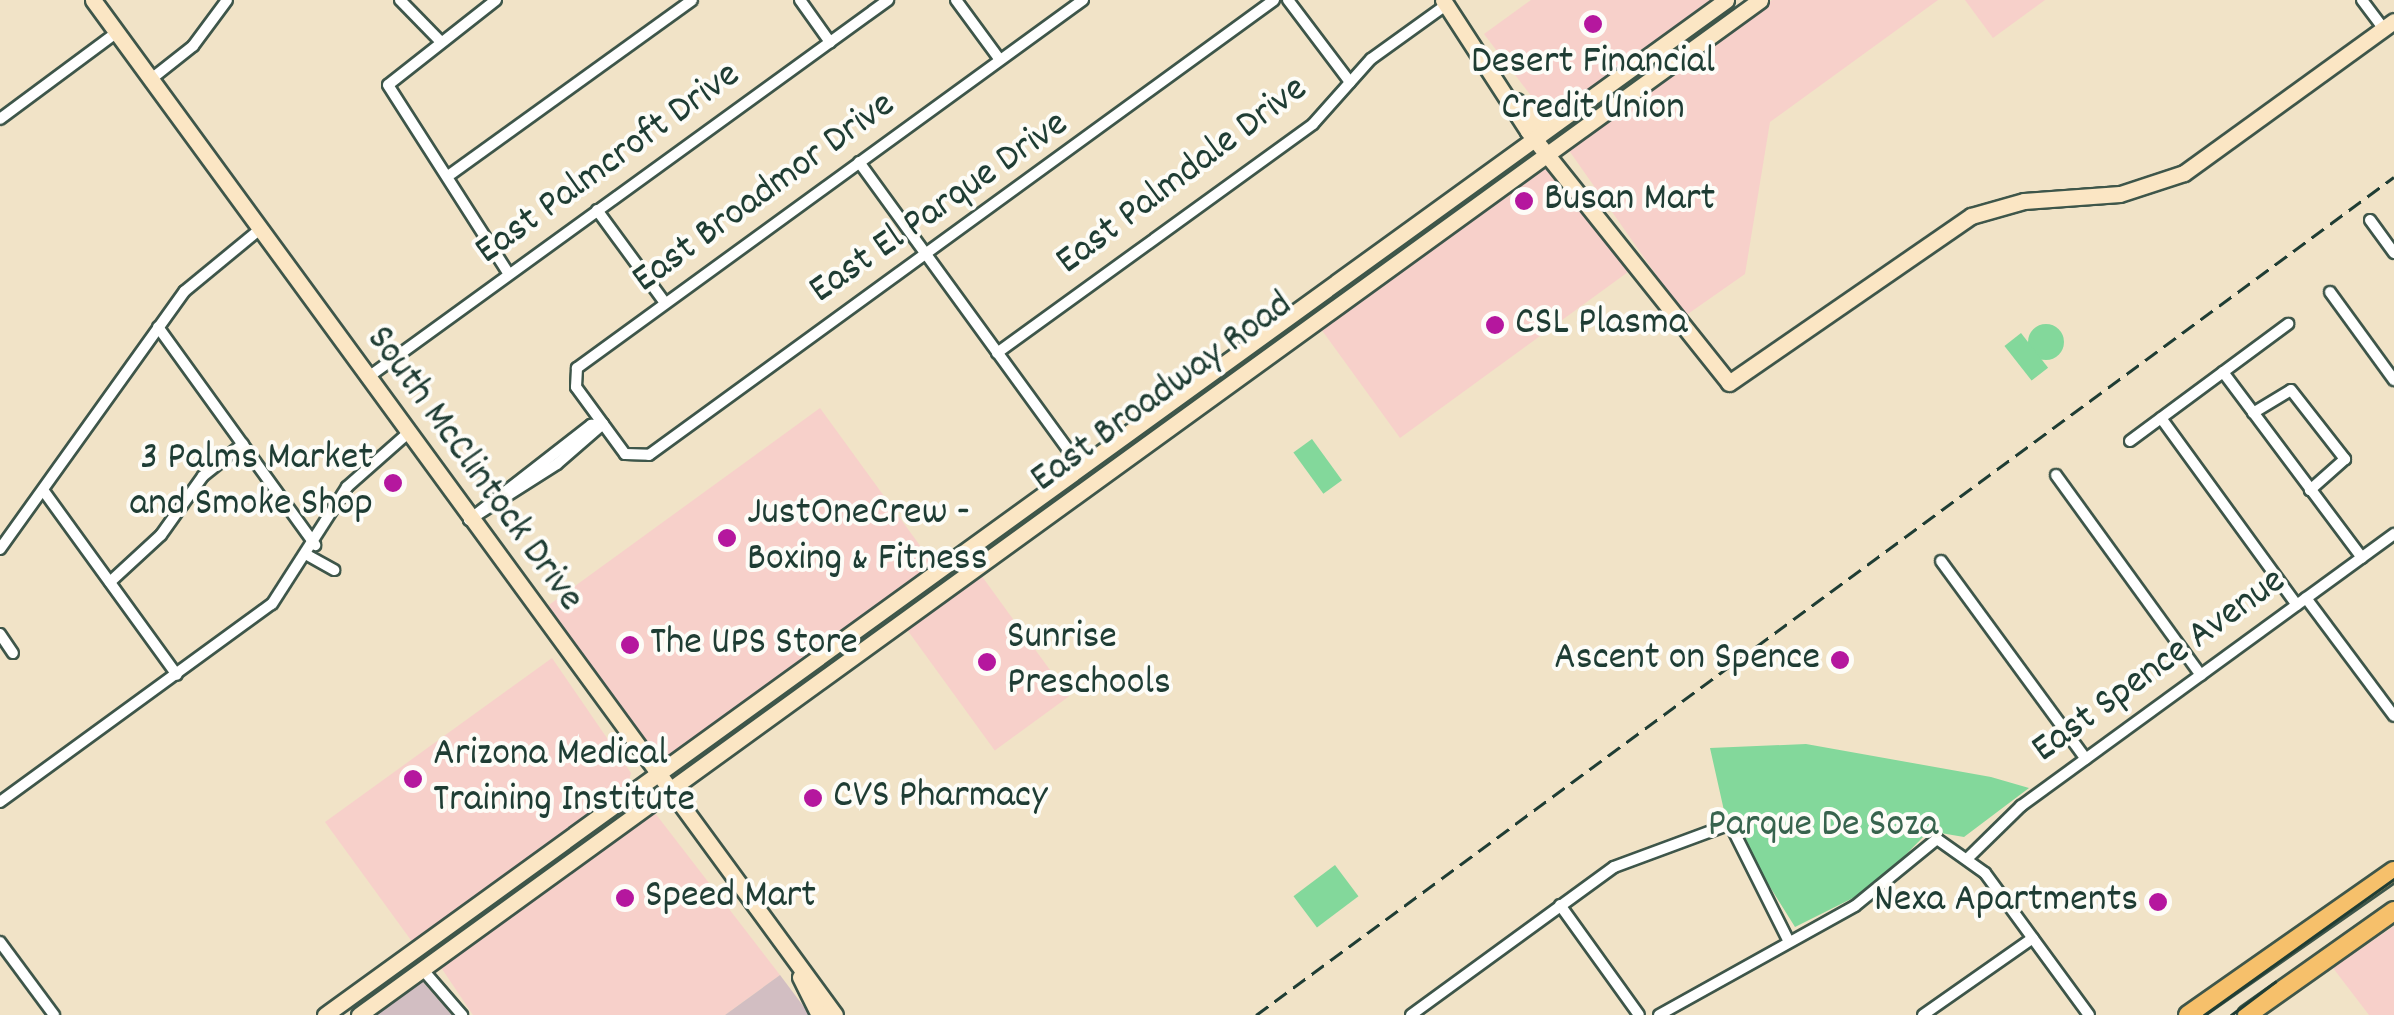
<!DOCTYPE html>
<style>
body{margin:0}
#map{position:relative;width:2394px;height:1015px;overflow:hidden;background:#f1e3c7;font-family:Dekko,sans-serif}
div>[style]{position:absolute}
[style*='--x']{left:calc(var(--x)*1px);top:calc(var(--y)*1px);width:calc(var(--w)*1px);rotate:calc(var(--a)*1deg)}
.built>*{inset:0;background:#f7d0ca;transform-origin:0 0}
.industrial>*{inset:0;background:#d2bec2}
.green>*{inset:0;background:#83d89b;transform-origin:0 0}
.round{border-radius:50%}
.roads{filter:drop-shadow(2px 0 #3e564a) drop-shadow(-2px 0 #3e564a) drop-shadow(0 2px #3e564a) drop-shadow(0 -2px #3e564a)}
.street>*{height:10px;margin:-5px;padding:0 5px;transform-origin:5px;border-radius:5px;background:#fff}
.secondary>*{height:15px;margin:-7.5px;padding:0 7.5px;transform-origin:7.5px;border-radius:7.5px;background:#fbe6c4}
.primary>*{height:18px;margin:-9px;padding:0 9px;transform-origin:9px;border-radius:9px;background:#f6c06b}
.tram>*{height:2.5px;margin:-1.25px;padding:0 1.25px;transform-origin:1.25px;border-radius:1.25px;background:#1f3d34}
.rail>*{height:2.5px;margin-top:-1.25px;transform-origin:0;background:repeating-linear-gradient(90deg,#1f3d34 0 15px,transparent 0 23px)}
.dots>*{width:28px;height:28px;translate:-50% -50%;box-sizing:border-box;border:5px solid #fdfcf7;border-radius:50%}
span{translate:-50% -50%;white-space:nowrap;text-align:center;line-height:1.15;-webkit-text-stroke:8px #fdfcf7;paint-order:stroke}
.poi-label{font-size:40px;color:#1f3d34}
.left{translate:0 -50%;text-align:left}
.right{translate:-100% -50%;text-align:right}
.street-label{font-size:40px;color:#1f3d34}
.park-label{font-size:40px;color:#38644e}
</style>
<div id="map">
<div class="built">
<i style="clip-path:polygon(1531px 0,1714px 0,1548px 118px,1484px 34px)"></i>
<i style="clip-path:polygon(1772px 0,1938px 0,1770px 122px,1745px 274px,1685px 316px,1568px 149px)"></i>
<i style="clip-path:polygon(1965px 0,2045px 0,1993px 38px)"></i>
<i style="clip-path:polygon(1542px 167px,1553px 169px,1628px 272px,1400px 438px,1321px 329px)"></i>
<i style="left:820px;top:408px;width:195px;height:336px;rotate:54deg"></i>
<i style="left:981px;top:575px;width:150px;height:92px;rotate:54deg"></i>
<i style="clip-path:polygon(552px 658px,631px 773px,628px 785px,413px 943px,325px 822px)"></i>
<i style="clip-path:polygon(655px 813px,780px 975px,725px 1015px,473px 1015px,440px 966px)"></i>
<i style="clip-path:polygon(2394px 926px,2394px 1015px,2369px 1015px,2333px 968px)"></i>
</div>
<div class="industrial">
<i style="clip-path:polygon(780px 975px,810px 1015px,725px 1015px)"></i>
<i style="clip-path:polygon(422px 981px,452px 1015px,372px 1015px,416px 982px)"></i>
</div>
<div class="green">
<i class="round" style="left:2028px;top:324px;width:36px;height:36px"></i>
<i style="left:2021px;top:333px;width:44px;height:21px;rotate:52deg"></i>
<i style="left:1312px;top:439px;width:51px;height:23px;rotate:54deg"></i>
<i style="clip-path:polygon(1806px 744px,1991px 777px,2029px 788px,1964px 837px,1929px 831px,1873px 888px,1795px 927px,1725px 815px,1710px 748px)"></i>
<i style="left:1335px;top:865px;width:39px;height:52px;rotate:53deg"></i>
</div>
<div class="roads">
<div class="street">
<i style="--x:400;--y:0;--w:57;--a:45.7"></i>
<i style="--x:496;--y:0;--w:137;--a:141.8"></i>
<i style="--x:388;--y:85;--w:224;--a:57.4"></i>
<i style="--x:800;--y:0;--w:52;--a:54.5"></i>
<i style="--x:956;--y:0;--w:74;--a:53.7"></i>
<i style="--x:1083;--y:0;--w:626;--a:143.97"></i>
<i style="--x:577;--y:368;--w:19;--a:93"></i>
<i style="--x:576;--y:387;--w:83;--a:53.8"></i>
<i style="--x:625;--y:454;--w:24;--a:2"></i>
<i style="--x:649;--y:455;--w:773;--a:-36.05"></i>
<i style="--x:1288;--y:0;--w:103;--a:52.9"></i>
<i style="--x:2362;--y:0;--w:35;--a:53"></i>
<i style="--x:150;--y:80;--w:55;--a:-38.3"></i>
<i style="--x:193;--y:46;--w:57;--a:-53.5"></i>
<i style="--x:0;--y:119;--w:144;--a:-36.6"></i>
<i style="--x:859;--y:162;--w:378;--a:54"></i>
<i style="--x:451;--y:174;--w:297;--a:-35.8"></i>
<i style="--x:597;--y:210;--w:115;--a:53.8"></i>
<i style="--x:2370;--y:220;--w:41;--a:54"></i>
<i style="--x:2330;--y:292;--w:109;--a:54"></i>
<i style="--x:158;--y:327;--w:269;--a:54.2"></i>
<i style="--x:997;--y:353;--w:390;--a:-35.9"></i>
<i style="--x:1313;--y:124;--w:87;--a:-48.3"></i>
<i style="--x:1371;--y:59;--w:92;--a:-35.8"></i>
<i style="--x:2223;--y:372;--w:232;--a:53.2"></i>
<i style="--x:367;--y:378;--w:644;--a:-35.96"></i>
<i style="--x:2253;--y:413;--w:44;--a:-31.2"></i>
<i style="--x:2291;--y:390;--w:88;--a:52"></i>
<i style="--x:2345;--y:459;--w:47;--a:138.5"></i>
<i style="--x:2161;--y:418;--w:231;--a:54"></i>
<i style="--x:603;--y:424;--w:61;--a:139"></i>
<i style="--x:557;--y:464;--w:104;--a:147.5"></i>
<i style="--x:469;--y:520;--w:155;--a:-37.9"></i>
<i style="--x:591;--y:425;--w:12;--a:-5"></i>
<i style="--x:2130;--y:441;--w:197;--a:-36.5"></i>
<i style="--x:2056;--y:475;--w:247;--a:54.1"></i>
<i style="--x:43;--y:490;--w:228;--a:54.1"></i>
<i style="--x:0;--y:549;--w:317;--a:-54.4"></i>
<i style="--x:185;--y:291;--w:96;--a:-39.5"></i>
<i style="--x:309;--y:556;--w:29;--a:29"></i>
<i style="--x:1941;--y:561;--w:245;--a:53.8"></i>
<i style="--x:110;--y:582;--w:69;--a:-42.7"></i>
<i style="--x:161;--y:535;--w:72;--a:-54.6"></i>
<i style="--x:203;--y:476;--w:51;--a:-38.7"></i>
<i style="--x:2306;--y:598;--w:147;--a:53.3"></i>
<i style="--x:0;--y:634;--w:23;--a:56"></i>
<i style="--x:0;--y:802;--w:336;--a:-36.1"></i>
<i style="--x:272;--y:604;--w:139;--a:-57.3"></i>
<i style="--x:347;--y:487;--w:80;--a:-41.5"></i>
<i style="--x:1969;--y:857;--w:73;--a:-44.4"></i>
<i style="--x:2021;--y:806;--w:462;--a:-36.1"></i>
<i style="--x:1560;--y:905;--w:135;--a:54.3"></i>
<i style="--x:0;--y:942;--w:91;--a:53.5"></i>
<i style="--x:423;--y:970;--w:60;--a:49.1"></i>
<i style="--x:1411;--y:1015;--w:251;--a:-36.1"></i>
<i style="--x:1614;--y:867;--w:124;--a:-20.3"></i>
<i style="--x:1730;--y:824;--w:130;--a:63.4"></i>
<i style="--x:1659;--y:1015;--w:224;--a:-29.1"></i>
<i style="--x:1855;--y:906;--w:106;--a:-39.3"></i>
<i style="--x:1937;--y:839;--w:59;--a:35.3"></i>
<i style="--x:1985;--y:873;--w:176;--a:53.8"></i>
<i style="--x:1923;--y:1015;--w:134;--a:-35"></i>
</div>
<div class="secondary">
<i style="--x:93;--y:0;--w:1257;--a:53.83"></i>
<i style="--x:1443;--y:0;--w:156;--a:57"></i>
<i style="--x:1528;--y:131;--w:322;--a:51.4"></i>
<i style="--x:1729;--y:383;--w:294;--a:-34.6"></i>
<i style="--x:1971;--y:216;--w:55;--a:-15.8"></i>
<i style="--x:2024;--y:201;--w:96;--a:-4.2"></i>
<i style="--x:2120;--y:194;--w:67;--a:-18.2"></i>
<i style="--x:2184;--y:173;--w:259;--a:-35.9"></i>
<i style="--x:1516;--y:101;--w:32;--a:41"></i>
<i style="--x:1540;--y:122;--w:13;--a:90"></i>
<i style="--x:800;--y:977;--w:42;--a:63.4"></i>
<i style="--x:325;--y:1015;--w:1730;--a:-35.92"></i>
<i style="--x:359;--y:1015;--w:1730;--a:-35.92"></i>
</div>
<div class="primary">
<i style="--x:2188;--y:1015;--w:251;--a:-35"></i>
<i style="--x:2247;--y:1015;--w:180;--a:-35.3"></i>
</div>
</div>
<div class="tram">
<i style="--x:2204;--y:1015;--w:234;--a:-35.6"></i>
<i style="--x:2231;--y:1015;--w:55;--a:-36.9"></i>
</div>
<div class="rail">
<i style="--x:1256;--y:1015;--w:1413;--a:-36.37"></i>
</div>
<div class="dots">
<i style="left:1593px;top:24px;background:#b5179e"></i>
<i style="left:1524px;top:201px;background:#b5179e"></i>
<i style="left:1495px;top:325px;background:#b5179e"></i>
<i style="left:393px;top:483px;background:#b5179e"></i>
<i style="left:727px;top:538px;background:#b5179e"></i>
<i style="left:630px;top:645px;background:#b5179e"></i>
<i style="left:1840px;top:660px;background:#b5179e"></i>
<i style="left:987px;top:662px;background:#b5179e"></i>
<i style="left:413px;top:779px;background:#b5179e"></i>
<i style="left:813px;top:798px;background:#b5179e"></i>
<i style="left:625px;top:898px;background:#b5179e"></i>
<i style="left:2158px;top:902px;background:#b5179e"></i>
</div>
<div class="poi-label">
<span style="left:1593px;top:87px">Desert Financial<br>Credit Union</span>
<span class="left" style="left:1544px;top:201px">Busan Mart</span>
<span class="left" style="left:1515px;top:325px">CSL Plasma</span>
<span class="right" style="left:373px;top:483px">3 Palms Market<br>and Smoke Shop</span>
<span class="left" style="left:747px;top:538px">JustOneCrew -<br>Boxing &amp; Fitness</span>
<span class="left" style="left:1007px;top:662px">Sunrise<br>Preschools</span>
<span class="left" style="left:650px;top:645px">The UPS Store</span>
<span class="right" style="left:1820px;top:660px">Ascent on Spence</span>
<span class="left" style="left:433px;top:779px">Arizona Medical<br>Training Institute</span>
<span class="left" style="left:833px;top:798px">CVS Pharmacy</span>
<span class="left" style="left:645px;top:898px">Speed Mart</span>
<span class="right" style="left:2138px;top:902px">Nexa Apartments</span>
</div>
<div class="street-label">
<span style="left:609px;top:165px;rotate:-36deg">East Palmcroft Drive</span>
<span style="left:1183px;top:177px;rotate:-37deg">East Palmdale Drive</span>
<span style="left:765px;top:194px;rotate:-36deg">East Broadmor Drive</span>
<span style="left:940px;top:209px;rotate:-35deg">East El Parque Drive</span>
<span style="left:1163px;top:394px;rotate:-36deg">East Broadway Road</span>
<span style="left:473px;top:470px;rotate:54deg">South McClintock Drive</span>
<span style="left:2160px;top:667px;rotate:-36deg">East Spence Avenue</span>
</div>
<div class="park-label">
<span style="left:1823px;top:827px">Parque De Soza</span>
</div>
</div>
